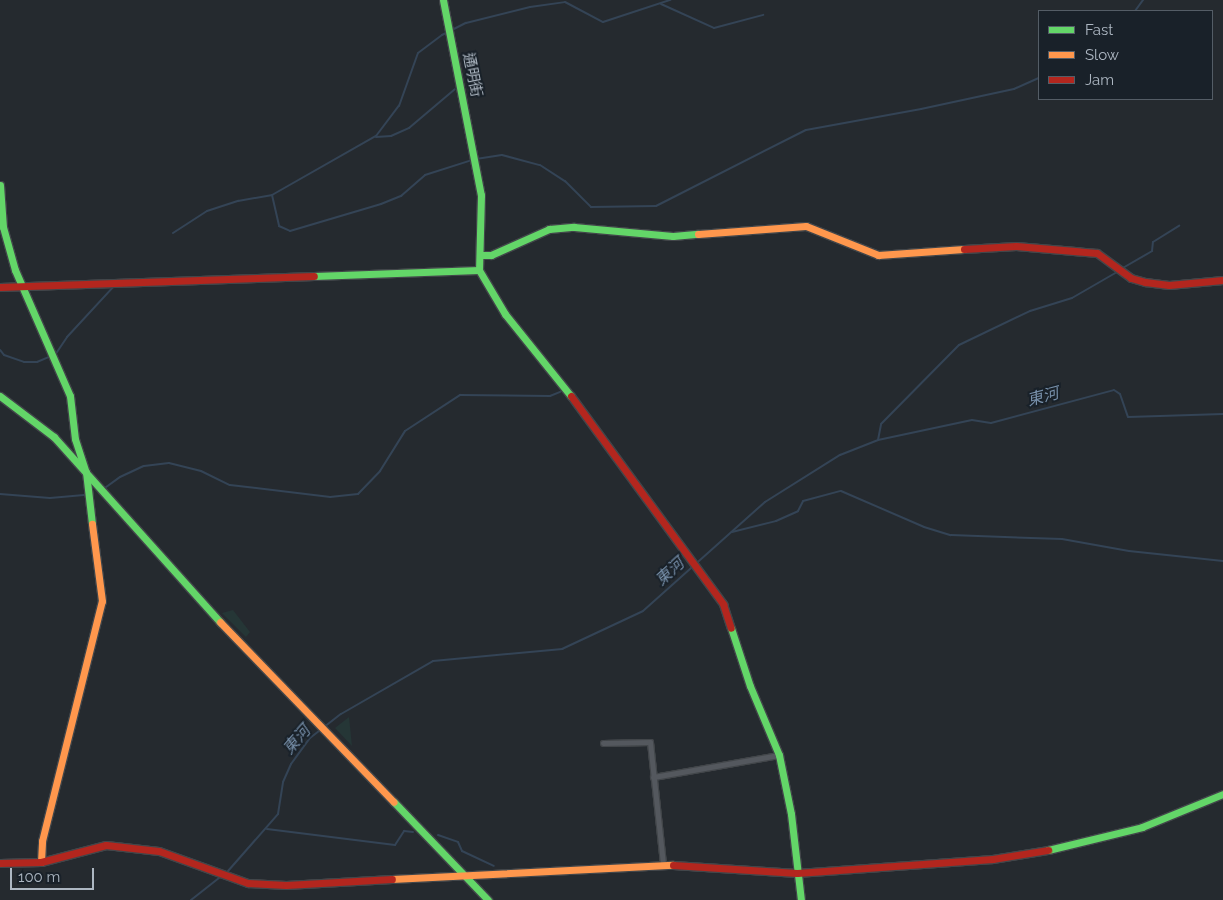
<!DOCTYPE html>
<meta charset="utf-8">
<style>
body{margin:0}
#map{position:relative;width:1223px;height:900px;overflow:hidden;background:#252a2f;font-family:Raleway,"Noto Sans TC",sans-serif}
div>[style]{position:absolute}
[style*='--x']{left:calc(var(--x)*1px);top:calc(var(--y)*1px);width:calc(var(--w)*1px);rotate:calc(var(--a)*1deg)}
.green>*{inset:0;background:#253636}
.stream>*{height:2px;margin:-1px;padding:0 1px;transform-origin:1px;border-radius:1px;background:#344456}
.roads{filter:drop-shadow(1px 0 #42464a) drop-shadow(-1px 0 #42464a) drop-shadow(0 1px #42464a) drop-shadow(0 -1px #42464a)}
.street>*{height:5px;margin:-2.5px;padding:0 2.5px;transform-origin:2.5px;border-radius:2.5px;background:#54585e}
.fast>*{height:7px;margin:-3.5px;padding:0 3.5px;transform-origin:3.5px;border-radius:3.5px;background:#63d668}
.slow>*{height:7px;margin:-3.5px;padding:0 3.5px;transform-origin:3.5px;border-radius:3.5px;background:#ff974d}
.jam>*{height:7px;margin:-3.5px;padding:0 3.5px;transform-origin:3.5px;border-radius:3.5px;background:#b3261e}
span{translate:-50% -50%;white-space:nowrap;text-align:center;line-height:1.15;-webkit-text-stroke:4px #192129;paint-order:stroke}
.street-label{font-size:15px;color:#adb7c2}
.water-label{font-size:16px;color:#778fa9;font-style:italic}
.legend{position:absolute;left:1038px;top:10px;width:175px;height:90px;box-sizing:border-box;background:#192129;border:1px solid #545d66;margin:0;padding:6px 9px;list-style:none;font-size:15px;color:#adb7c2}
.legend li{display:flex;align-items:center;gap:10px;height:25px}
.legend b{width:25px;border:1px solid #545d66}
.scale{position:absolute;left:10px;top:868px;width:84px;height:22px;box-sizing:border-box;border:2px solid #adb7c2;border-top:0;padding-left:6px;font-size:15px;line-height:18px;white-space:nowrap;color:#adb7c2;-webkit-text-stroke:4px #192129;paint-order:stroke}
</style>
<div id="map">
<div class="green">
<i style="clip-path:polygon(233px 610px,250px 632px,246px 637px,222px 613px)"></i>
<i style="clip-path:polygon(349px 717px,352px 746px,335px 728px)"></i>
</div>
<div class="stream">
<i style="--x:661;--y:4;--w:58;--a:24.4"></i>
<i style="--x:714;--y:28;--w:51;--a:-14.9"></i>
<i style="--x:1135;--y:11;--w:14;--a:-54"></i>
<i style="--x:376;--y:137;--w:15;--a:-4"></i>
<i style="--x:391;--y:136;--w:20;--a:-24"></i>
<i style="--x:409;--y:128;--w:60;--a:-40.3"></i>
<i style="--x:476;--y:159;--w:26;--a:-9"></i>
<i style="--x:502;--y:155;--w:39;--a:15"></i>
<i style="--x:540;--y:165;--w:30;--a:33"></i>
<i style="--x:565;--y:181;--w:37;--a:45"></i>
<i style="--x:591;--y:207;--w:65;--a:-0.9"></i>
<i style="--x:656;--y:206;--w:168;--a:-26.9"></i>
<i style="--x:806;--y:130;--w:117;--a:-10.3"></i>
<i style="--x:921;--y:109;--w:95;--a:-12.1"></i>
<i style="--x:1014;--y:89;--w:27;--a:-24"></i>
<i style="--x:272;--y:195;--w:32;--a:77"></i>
<i style="--x:279;--y:226;--w:12;--a:24"></i>
<i style="--x:290;--y:231;--w:95;--a:-16.5"></i>
<i style="--x:381;--y:204;--w:22;--a:-22"></i>
<i style="--x:401;--y:196;--w:32;--a:-41"></i>
<i style="--x:425;--y:175;--w:49;--a:-17.7"></i>
<i style="--x:173;--y:233;--w:40;--a:-32.9"></i>
<i style="--x:207;--y:211;--w:33;--a:-18"></i>
<i style="--x:238;--y:201;--w:35;--a:-10"></i>
<i style="--x:272;--y:195;--w:120;--a:-29.6"></i>
<i style="--x:376;--y:136;--w:38;--a:-53"></i>
<i style="--x:399;--y:106;--w:56;--a:-70.3"></i>
<i style="--x:418;--y:53;--w:30;--a:-37"></i>
<i style="--x:442;--y:35;--w:27;--a:-27"></i>
<i style="--x:466;--y:23;--w:66;--a:-14"></i>
<i style="--x:530;--y:7;--w:35;--a:-8"></i>
<i style="--x:565;--y:2;--w:43;--a:27.8"></i>
<i style="--x:603;--y:22;--w:71;--a:-18.2"></i>
<i style="--x:1121;--y:269;--w:36;--a:-30"></i>
<i style="--x:1152;--y:251;--w:9;--a:-84"></i>
<i style="--x:1153;--y:242;--w:31;--a:-32"></i>
<i style="--x:0;--y:350;--w:6;--a:51"></i>
<i style="--x:4;--y:355;--w:21;--a:19"></i>
<i style="--x:24;--y:362;--w:13;--a:0"></i>
<i style="--x:37;--y:362;--w:15;--a:-23"></i>
<i style="--x:55;--y:355;--w:22;--a:-56"></i>
<i style="--x:67;--y:337;--w:71;--a:-47.3"></i>
<i style="--x:878;--y:440;--w:16;--a:-79"></i>
<i style="--x:881;--y:424;--w:111;--a:-45.4"></i>
<i style="--x:959;--y:345;--w:79;--a:-25.6"></i>
<i style="--x:1030;--y:311;--w:44;--a:-17.2"></i>
<i style="--x:1072;--y:298;--w:52;--a:-30"></i>
<i style="--x:102;--y:490;--w:22;--a:-36"></i>
<i style="--x:120;--y:477;--w:26;--a:-25"></i>
<i style="--x:144;--y:466;--w:25;--a:-7"></i>
<i style="--x:169;--y:463;--w:33;--a:14"></i>
<i style="--x:201;--y:471;--w:32;--a:26"></i>
<i style="--x:230;--y:485;--w:101;--a:6.8"></i>
<i style="--x:330;--y:497;--w:28;--a:-6"></i>
<i style="--x:358;--y:494;--w:32;--a:-46"></i>
<i style="--x:380;--y:471;--w:47;--a:-58"></i>
<i style="--x:405;--y:431;--w:66;--a:-33.2"></i>
<i style="--x:460;--y:395;--w:90;--a:0.6"></i>
<i style="--x:550;--y:396;--w:11;--a:-22"></i>
<i style="--x:0;--y:494;--w:50;--a:4.6"></i>
<i style="--x:50;--y:498;--w:37;--a:-5"></i>
<i style="--x:732;--y:532;--w:45;--a:-14"></i>
<i style="--x:776;--y:521;--w:24;--a:-24"></i>
<i style="--x:798;--y:511;--w:11;--a:-63"></i>
<i style="--x:803;--y:501;--w:39;--a:-15"></i>
<i style="--x:841;--y:491;--w:90;--a:23.4"></i>
<i style="--x:924;--y:527;--w:28;--a:17"></i>
<i style="--x:951;--y:535;--w:111;--a:2.1"></i>
<i style="--x:1062;--y:539;--w:68;--a:10.2"></i>
<i style="--x:1129;--y:551;--w:95;--a:6.1"></i>
<i style="--x:267;--y:829;--w:129;--a:7.1"></i>
<i style="--x:395;--y:845;--w:17;--a:-57"></i>
<i style="--x:404;--y:831;--w:9;--a:6"></i>
<i style="--x:438;--y:835;--w:21;--a:19"></i>
<i style="--x:458;--y:842;--w:10;--a:66"></i>
<i style="--x:462;--y:851;--w:35;--a:25"></i>
<i style="--x:228;--y:871;--w:76;--a:-48.7"></i>
<i style="--x:278;--y:814;--w:32;--a:-81"></i>
<i style="--x:283;--y:782;--w:20;--a:-66"></i>
<i style="--x:291;--y:764;--w:32;--a:-54"></i>
<i style="--x:310;--y:738;--w:39;--a:-38"></i>
<i style="--x:341;--y:714;--w:106;--a:-29.9"></i>
<i style="--x:433;--y:661;--w:130;--a:-5.3"></i>
<i style="--x:562;--y:649;--w:89;--a:-25.1"></i>
<i style="--x:643;--y:611;--w:164;--a:-41.8"></i>
<i style="--x:765;--y:502;--w:89;--a:-32.1"></i>
<i style="--x:840;--y:455;--w:41;--a:-21.5"></i>
<i style="--x:878;--y:440;--w:96;--a:-12"></i>
<i style="--x:972;--y:420;--w:19;--a:9"></i>
<i style="--x:991;--y:423;--w:127;--a:-15"></i>
<i style="--x:1114;--y:390;--w:7;--a:34"></i>
<i style="--x:1120;--y:394;--w:24;--a:71"></i>
<i style="--x:1128;--y:417;--w:95;--a:-1.8"></i>
<i style="--x:191;--y:900;--w:42;--a:-38.2"></i>
</div>
<div class="roads">
<div class="street">
<i style="--x:603;--y:743;--w:47;--a:-1.2"></i>
<i style="--x:650;--y:742;--w:123;--a:83.9"></i>
<i style="--x:653;--y:777;--w:128;--a:-9.9"></i>
</div>
<div class="fast">
<i style="--x:443;--y:0;--w:199;--a:79"></i>
<i style="--x:481;--y:195;--w:75;--a:91.5"></i>
<i style="--x:479;--y:270;--w:51;--a:59.4"></i>
<i style="--x:505;--y:314;--w:105;--a:51.2"></i>
<i style="--x:0;--y:185;--w:42;--a:85.9"></i>
<i style="--x:3;--y:227;--w:45;--a:74.4"></i>
<i style="--x:15;--y:270;--w:137;--a:66.4"></i>
<i style="--x:70;--y:396;--w:43;--a:83.4"></i>
<i style="--x:75;--y:439;--w:35;--a:72"></i>
<i style="--x:86;--y:472;--w:52;--a:83.4"></i>
<i style="--x:480;--y:255;--w:11;--a:0"></i>
<i style="--x:491;--y:255;--w:64;--a:-24.1"></i>
<i style="--x:549;--y:229;--w:25;--a:-5"></i>
<i style="--x:574;--y:227;--w:99;--a:5.2"></i>
<i style="--x:673;--y:236;--w:25;--a:-5"></i>
<i style="--x:314;--y:276;--w:165;--a:-2.1"></i>
<i style="--x:0;--y:396;--w:68;--a:37.2"></i>
<i style="--x:54;--y:437;--w:249;--a:48.1"></i>
<i style="--x:731;--y:628;--w:61;--a:71.9"></i>
<i style="--x:750;--y:686;--w:75;--a:67.2"></i>
<i style="--x:779;--y:755;--w:60;--a:78.5"></i>
<i style="--x:791;--y:814;--w:87;--a:83.4"></i>
<i style="--x:394;--y:802;--w:136;--a:46.2"></i>
<i style="--x:1048;--y:850;--w:97;--a:-13.7"></i>
<i style="--x:1142;--y:827;--w:87;--a:-22.2"></i>
</div>
<div class="slow">
<i style="--x:698;--y:234;--w:108;--a:-4.2"></i>
<i style="--x:806;--y:226;--w:78;--a:21.9"></i>
<i style="--x:878;--y:255;--w:86;--a:-4"></i>
<i style="--x:220;--y:622;--w:250;--a:46"></i>
<i style="--x:41;--y:862;--w:21;--a:-87"></i>
<i style="--x:42;--y:841;--w:247;--a:-76"></i>
<i style="--x:102;--y:601;--w:78;--a:-97.4"></i>
<i style="--x:392;--y:879;--w:281;--a:-2.9"></i>
</div>
<div class="jam">
<i style="--x:964;--y:249;--w:52;--a:-3.3"></i>
<i style="--x:1016;--y:246;--w:81;--a:4.9"></i>
<i style="--x:1097;--y:253;--w:42;--a:36.3"></i>
<i style="--x:1131;--y:278;--w:15;--a:16"></i>
<i style="--x:1145;--y:282;--w:24;--a:7"></i>
<i style="--x:1169;--y:285;--w:54;--a:-5.3"></i>
<i style="--x:0;--y:287;--w:314;--a:-2"></i>
<i style="--x:571;--y:396;--w:258;--a:53.8"></i>
<i style="--x:723;--y:604;--w:25;--a:72"></i>
<i style="--x:0;--y:863;--w:41;--a:-1.4"></i>
<i style="--x:41;--y:862;--w:67;--a:-14.7"></i>
<i style="--x:106;--y:845;--w:53;--a:6.5"></i>
<i style="--x:159;--y:851;--w:95;--a:19.8"></i>
<i style="--x:248;--y:883;--w:38;--a:3"></i>
<i style="--x:286;--y:885;--w:106;--a:-3.2"></i>
<i style="--x:673;--y:865;--w:124;--a:3.7"></i>
<i style="--x:797;--y:873;--w:196;--a:-4.1"></i>
<i style="--x:993;--y:859;--w:56;--a:-9.3"></i>
</div>
</div>
<div class="street-label">
<span style="left:472px;top:75px;rotate:79deg">通明街</span>
</div>
<div class="water-label">
<span style="left:1043px;top:397px;rotate:-15deg">東河</span>
<span style="left:670px;top:572px;rotate:-42deg">東河</span>
<span style="left:297px;top:740px;rotate:-49deg">東河</span>
</div>
<ul class="legend">
<li><b style="height:6px;background:#63d668"></b>Fast</li>
<li><b style="height:6px;background:#ff974d"></b>Slow</li>
<li><b style="height:6px;background:#b3261e"></b>Jam</li>
</ul>
<div class="scale">100 m</div>
</div>
